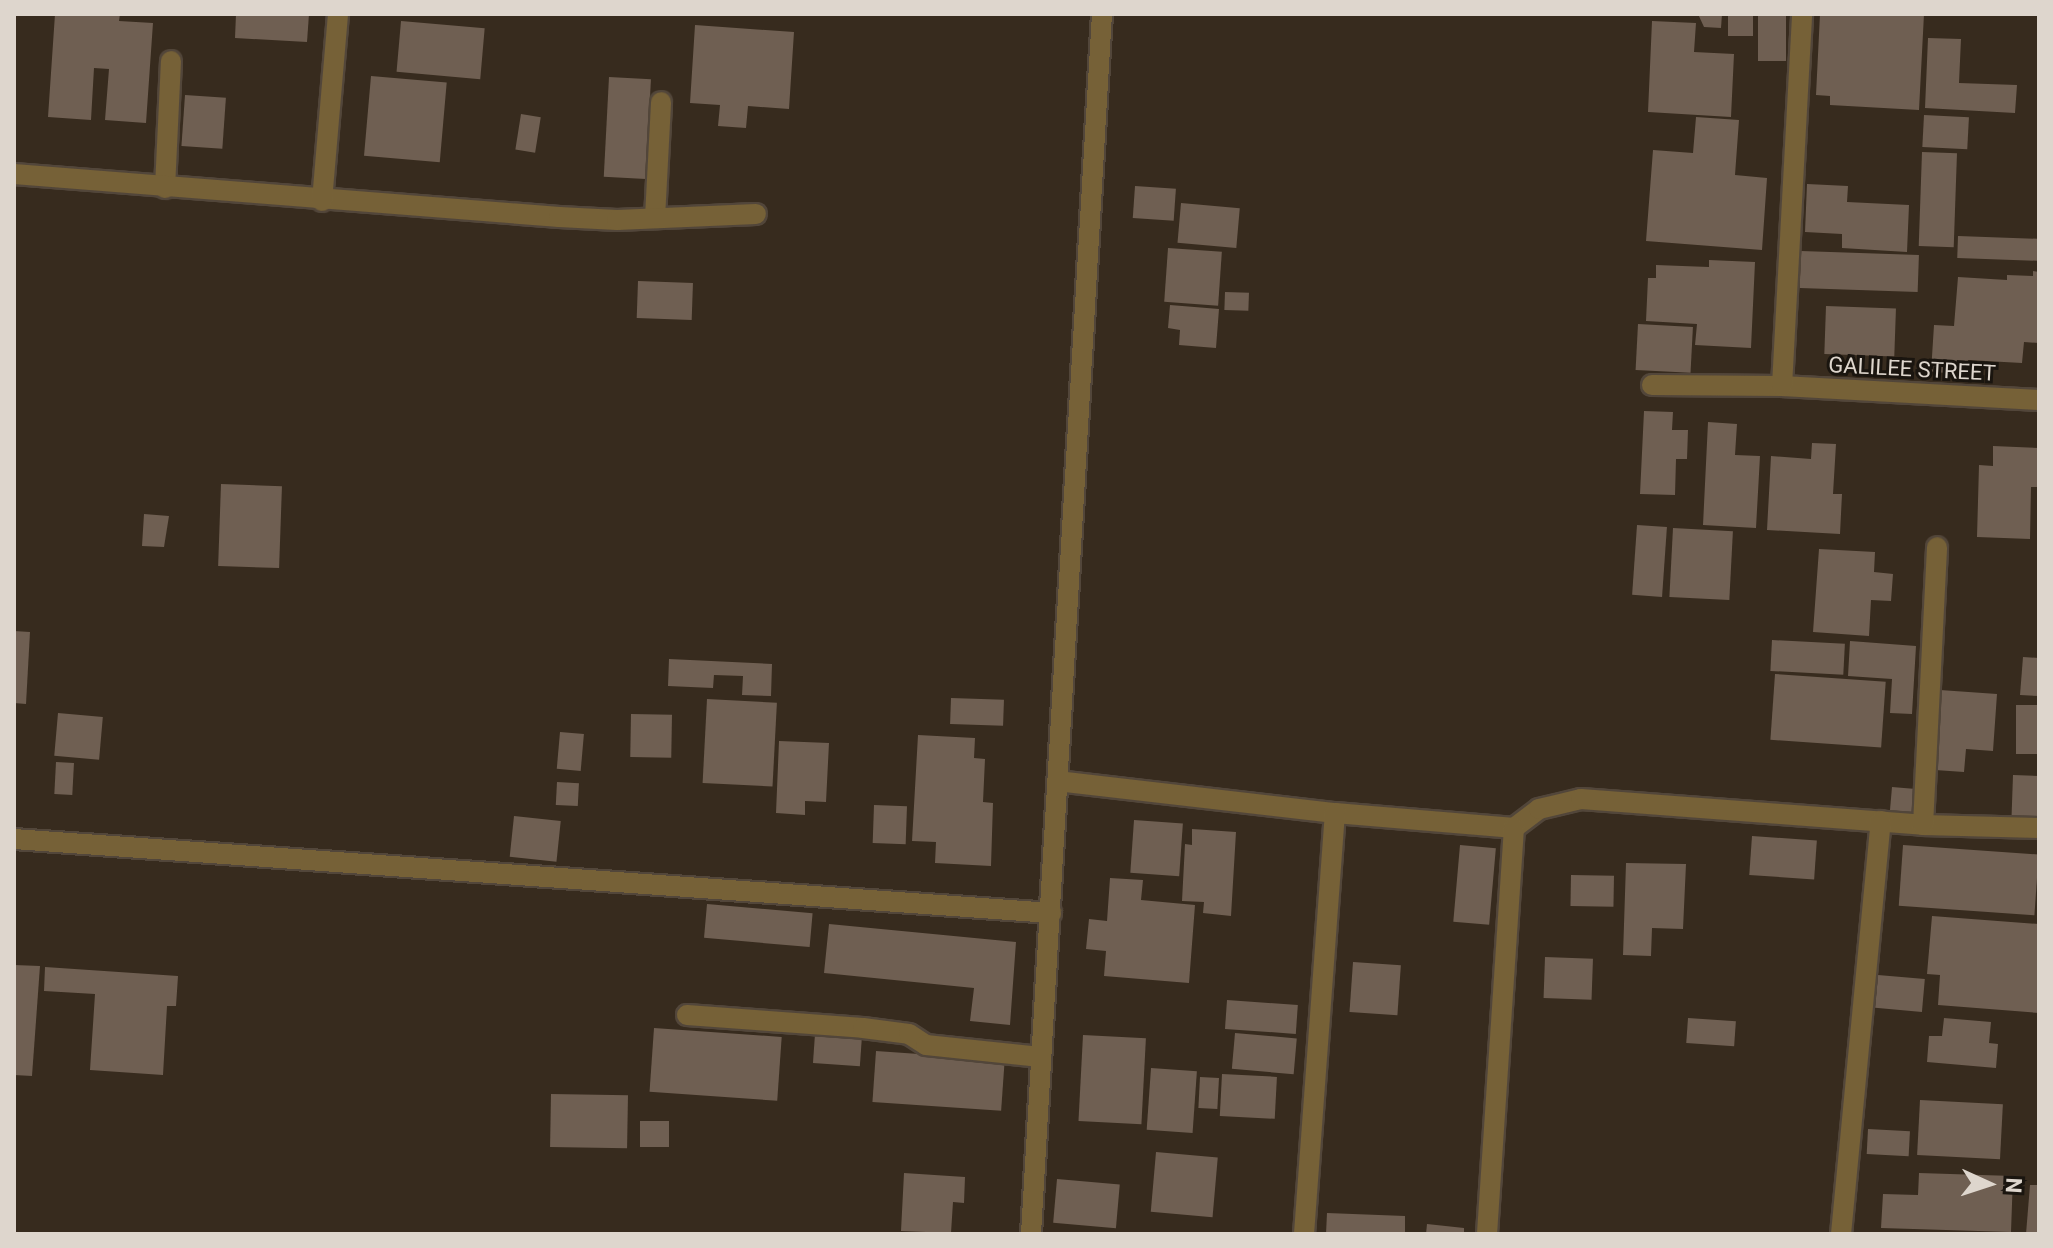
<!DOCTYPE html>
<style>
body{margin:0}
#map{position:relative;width:2053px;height:1248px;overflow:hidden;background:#372b1e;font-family:Roboto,sans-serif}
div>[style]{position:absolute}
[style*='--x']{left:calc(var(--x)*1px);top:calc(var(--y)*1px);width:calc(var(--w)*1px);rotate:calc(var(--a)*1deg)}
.building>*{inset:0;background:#6f5f52;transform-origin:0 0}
.roads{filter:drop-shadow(2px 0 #52463a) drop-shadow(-2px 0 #52463a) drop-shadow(0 2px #52463a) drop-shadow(0 -2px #52463a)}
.lane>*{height:20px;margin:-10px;padding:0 10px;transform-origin:10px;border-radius:10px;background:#766137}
.street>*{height:20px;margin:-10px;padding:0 10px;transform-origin:10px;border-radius:10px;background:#766137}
span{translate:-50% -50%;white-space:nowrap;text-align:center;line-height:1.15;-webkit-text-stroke:6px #1a150f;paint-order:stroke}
.street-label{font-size:22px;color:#ded6cd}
.frame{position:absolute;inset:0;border:16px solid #ded6cd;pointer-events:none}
.north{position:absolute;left:1949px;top:1144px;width:80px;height:80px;-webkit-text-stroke:6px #1a150f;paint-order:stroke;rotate:93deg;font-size:22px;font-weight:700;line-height:32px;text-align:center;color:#ded6cd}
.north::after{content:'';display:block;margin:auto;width:28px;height:36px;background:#ded6cd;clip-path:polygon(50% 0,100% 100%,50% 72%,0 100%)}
</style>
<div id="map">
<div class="building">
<i style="clip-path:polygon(55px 14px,120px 14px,119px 21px,153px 23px,146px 123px,105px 120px,109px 69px,94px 68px,91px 120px,48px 117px)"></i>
<i style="clip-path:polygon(236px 14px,309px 14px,307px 42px,235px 38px)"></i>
<i style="clip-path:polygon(1698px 14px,1722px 14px,1721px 28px,1704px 27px)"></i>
<i style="left:1728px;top:14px;width:25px;height:22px"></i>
<i style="left:1758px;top:14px;width:28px;height:47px"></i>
<i style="clip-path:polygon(1820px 14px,1924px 14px,1919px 110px,1830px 105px,1830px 96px,1816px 95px)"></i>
<i style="left:401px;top:21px;width:84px;height:51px;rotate:5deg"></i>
<i style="clip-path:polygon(1652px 21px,1696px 23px,1694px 52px,1734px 54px,1731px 117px,1648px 112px)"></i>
<i style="clip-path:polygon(695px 25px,794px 32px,789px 109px,748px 106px,746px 128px,718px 126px,720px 105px,690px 103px)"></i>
<i style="clip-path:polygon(1928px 38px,1961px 39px,1959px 83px,2017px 85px,2015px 113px,1925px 108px)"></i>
<i style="left:371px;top:76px;width:76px;height:80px;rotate:5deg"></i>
<i style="left:609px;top:77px;width:42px;height:100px;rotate:3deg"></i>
<i style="left:185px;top:95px;width:41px;height:51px;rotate:4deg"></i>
<i style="left:521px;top:114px;width:20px;height:36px;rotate:9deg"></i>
<i style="left:1924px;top:115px;width:45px;height:32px;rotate:3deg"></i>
<i style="clip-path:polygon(1696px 117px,1739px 120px,1735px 175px,1767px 178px,1762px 250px,1646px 241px,1653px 150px,1693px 153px)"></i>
<i style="left:1922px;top:152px;width:35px;height:94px;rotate:2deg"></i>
<i style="clip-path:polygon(1807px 184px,1848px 186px,1847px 202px,1909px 205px,1907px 252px,1842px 248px,1842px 234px,1805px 232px)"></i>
<i style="left:1135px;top:186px;width:41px;height:32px;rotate:4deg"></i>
<i style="left:1181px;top:203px;width:59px;height:40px;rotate:5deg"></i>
<i style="left:1958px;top:236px;width:80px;height:22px;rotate:2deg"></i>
<i style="left:1168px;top:248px;width:54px;height:54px;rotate:4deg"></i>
<i style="left:1801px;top:251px;width:118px;height:37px;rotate:2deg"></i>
<i style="clip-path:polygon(1709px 260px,1755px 262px,1751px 348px,1695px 345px,1697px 324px,1646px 321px,1648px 278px,1656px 278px,1656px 265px,1709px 267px)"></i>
<i style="clip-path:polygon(2033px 271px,2039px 272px,2039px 343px,2024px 342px,2022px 363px,1968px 360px,1967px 374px,1931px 372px,1934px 325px,1954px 326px,1958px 277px,2007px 280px,2007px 275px,2033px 276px)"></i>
<i style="left:638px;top:281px;width:55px;height:37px;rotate:2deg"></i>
<i style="left:1225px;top:292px;width:24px;height:18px;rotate:2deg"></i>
<i style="clip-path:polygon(1170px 305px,1219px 309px,1216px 348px,1179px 345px,1180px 330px,1168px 328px)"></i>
<i style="left:1826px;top:306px;width:70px;height:48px;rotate:2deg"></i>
<i style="left:1638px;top:324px;width:55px;height:46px;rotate:3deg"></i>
<i style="clip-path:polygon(1644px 411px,1673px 412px,1672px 430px,1688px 430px,1687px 459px,1676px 459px,1675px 495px,1640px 494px)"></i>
<i style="clip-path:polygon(1708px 422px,1737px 424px,1735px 455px,1760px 456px,1756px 528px,1703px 525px)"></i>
<i style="clip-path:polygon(1812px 443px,1836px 444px,1833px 494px,1842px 494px,1840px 534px,1767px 530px,1771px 456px,1811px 459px)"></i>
<i style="clip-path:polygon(1993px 446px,2039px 448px,2039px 487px,2031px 487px,2030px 539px,1977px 537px,1979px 465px,1993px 466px)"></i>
<i style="left:221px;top:484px;width:61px;height:82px;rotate:2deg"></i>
<i style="clip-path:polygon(144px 514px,169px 516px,164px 547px,142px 546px)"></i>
<i style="left:1637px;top:525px;width:30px;height:70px;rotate:4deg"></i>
<i style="left:1673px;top:528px;width:60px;height:69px;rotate:3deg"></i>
<i style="clip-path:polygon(1819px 549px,1875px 552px,1874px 572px,1893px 574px,1891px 601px,1871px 600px,1869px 636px,1813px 632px)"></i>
<i style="clip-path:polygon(14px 631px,30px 632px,26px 704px,14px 703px)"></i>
<i style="left:1772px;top:640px;width:73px;height:31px;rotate:3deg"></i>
<i style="clip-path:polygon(1850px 641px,1916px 646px,1912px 714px,1890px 713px,1892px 679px,1848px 676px)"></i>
<i style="clip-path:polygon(2023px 657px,2039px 658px,2039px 696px,2020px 695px)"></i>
<i style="clip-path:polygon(669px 659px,772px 664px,771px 696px,742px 695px,743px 676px,714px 675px,713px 688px,668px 686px)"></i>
<i style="left:1775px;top:674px;width:111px;height:66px;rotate:4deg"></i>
<i style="clip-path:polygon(1940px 690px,1997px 694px,1993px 751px,1966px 749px,1964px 772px,1935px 770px)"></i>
<i style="left:951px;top:698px;width:53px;height:26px;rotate:2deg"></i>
<i style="left:707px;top:699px;width:70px;height:84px;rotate:3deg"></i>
<i style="left:2016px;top:705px;width:23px;height:49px"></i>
<i style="left:58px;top:713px;width:45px;height:43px;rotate:5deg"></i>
<i style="left:631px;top:714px;width:41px;height:43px;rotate:1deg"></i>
<i style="left:560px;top:732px;width:24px;height:37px;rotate:5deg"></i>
<i style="clip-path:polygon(918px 735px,975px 738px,974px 758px,985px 759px,983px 802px,993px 803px,991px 866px,935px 863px,936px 842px,912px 841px)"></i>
<i style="clip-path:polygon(779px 741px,829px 743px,826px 802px,805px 801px,805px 815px,776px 813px)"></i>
<i style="left:56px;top:762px;width:18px;height:32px;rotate:3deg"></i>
<i style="left:2013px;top:775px;width:26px;height:41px;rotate:2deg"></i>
<i style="left:557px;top:782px;width:22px;height:23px;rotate:3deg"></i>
<i style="left:1892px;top:787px;width:24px;height:28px;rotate:5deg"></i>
<i style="left:874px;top:805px;width:33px;height:38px;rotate:2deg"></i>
<i style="left:514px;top:816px;width:47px;height:41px;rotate:6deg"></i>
<i style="left:1134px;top:820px;width:49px;height:53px;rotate:4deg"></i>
<i style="clip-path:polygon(1192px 829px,1236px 832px,1231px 916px,1203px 913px,1204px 902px,1182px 901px,1185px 844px,1192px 845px)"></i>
<i style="left:1752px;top:836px;width:65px;height:39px;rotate:4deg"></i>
<i style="left:1460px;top:845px;width:36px;height:77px;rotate:5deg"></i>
<i style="left:1903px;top:845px;width:136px;height:61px;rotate:4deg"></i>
<i style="clip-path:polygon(1626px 863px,1686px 864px,1683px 929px,1652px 928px,1651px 956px,1623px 955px)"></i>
<i style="left:1571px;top:875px;width:43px;height:31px;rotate:1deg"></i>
<i style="clip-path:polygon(1110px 878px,1143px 880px,1141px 900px,1195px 905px,1189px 983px,1104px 976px,1106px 951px,1086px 949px,1089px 919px,1107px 921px)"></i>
<i style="left:707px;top:904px;width:106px;height:34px;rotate:5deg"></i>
<i style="clip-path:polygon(1932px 916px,2039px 924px,2039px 1013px,1938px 1005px,1940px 975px,1927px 974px)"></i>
<i style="clip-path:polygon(829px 924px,1016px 942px,1010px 1025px,970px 1021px,974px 988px,824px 973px)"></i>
<i style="left:1545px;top:957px;width:48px;height:41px;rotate:2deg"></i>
<i style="left:1353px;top:962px;width:48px;height:50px;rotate:4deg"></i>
<i style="clip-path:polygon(14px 965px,40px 966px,32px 1076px,14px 1075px)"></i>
<i style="clip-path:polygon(45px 967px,178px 976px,176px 1006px,167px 1006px,163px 1075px,90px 1070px,95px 994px,44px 991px)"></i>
<i style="left:1878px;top:975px;width:47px;height:33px;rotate:5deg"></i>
<i style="left:1227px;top:1000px;width:71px;height:29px;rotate:4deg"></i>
<i style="left:1688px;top:1018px;width:48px;height:25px;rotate:4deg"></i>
<i style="clip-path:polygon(1944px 1018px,1991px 1022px,1989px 1043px,1998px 1044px,1996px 1068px,1927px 1062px,1929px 1036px,1942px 1036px)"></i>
<i style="left:654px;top:1028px;width:128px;height:64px;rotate:4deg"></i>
<i style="left:1235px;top:1033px;width:62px;height:36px;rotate:5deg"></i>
<i style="left:815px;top:1034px;width:47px;height:29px;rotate:4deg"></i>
<i style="left:1083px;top:1035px;width:63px;height:86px;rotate:3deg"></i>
<i style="left:876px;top:1051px;width:129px;height:51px;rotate:4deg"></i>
<i style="left:1151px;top:1068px;width:46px;height:62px;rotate:4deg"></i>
<i style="left:1222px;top:1074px;width:55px;height:42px;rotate:3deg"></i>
<i style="left:1200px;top:1077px;width:19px;height:31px;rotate:3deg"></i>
<i style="left:551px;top:1094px;width:77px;height:53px;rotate:1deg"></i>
<i style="left:1920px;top:1100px;width:83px;height:55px;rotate:3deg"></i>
<i style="left:640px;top:1121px;width:29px;height:26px"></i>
<i style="left:1868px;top:1129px;width:42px;height:25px;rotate:3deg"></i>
<i style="left:1156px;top:1152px;width:62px;height:60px;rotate:5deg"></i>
<i style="clip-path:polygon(904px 1173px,965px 1177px,964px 1203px,953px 1202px,951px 1233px,901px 1231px)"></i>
<i style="clip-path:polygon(1919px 1173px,2013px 1176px,2011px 1232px,1881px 1228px,1883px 1194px,1918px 1195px)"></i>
<i style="left:1057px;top:1179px;width:63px;height:44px;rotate:5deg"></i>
<i style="clip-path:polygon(2030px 1185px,2039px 1185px,2039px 1234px,2026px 1234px)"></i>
<i style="clip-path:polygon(1327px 1213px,1405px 1216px,1405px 1234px,1326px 1234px)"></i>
<i style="clip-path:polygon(1427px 1224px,1464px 1228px,1464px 1234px,1426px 1234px)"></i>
</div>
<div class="roads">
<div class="lane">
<i style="--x:165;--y:188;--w:127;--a:-87.3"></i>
<i style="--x:655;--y:218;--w:116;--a:-87"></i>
<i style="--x:687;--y:1015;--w:176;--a:4.2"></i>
<i style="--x:863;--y:1028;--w:46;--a:7.4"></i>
<i style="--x:909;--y:1034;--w:20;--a:33"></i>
<i style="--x:926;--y:1045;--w:115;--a:6"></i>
</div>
<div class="street">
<i style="--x:14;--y:174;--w:547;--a:4.51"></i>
<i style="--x:559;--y:217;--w:58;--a:3"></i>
<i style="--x:617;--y:220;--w:139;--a:-2.5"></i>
<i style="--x:322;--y:201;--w:188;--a:-85.1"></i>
<i style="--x:1652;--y:385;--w:130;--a:0.4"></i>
<i style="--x:1782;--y:386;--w:257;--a:3.1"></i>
<i style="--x:1782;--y:386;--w:373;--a:-86.9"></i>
<i style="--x:1057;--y:781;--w:280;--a:6.6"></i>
<i style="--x:1335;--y:813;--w:180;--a:4.8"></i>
<i style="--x:1514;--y:828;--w:31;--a:-37"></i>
<i style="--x:1539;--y:809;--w:43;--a:-13.4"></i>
<i style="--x:1581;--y:799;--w:343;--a:4.3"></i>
<i style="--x:1923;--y:825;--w:116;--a:1.5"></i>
<i style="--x:1923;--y:825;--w:278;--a:-87.1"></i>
<i style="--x:14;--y:839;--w:1040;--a:4.08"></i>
<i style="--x:1031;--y:1234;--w:1222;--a:-86.67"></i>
<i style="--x:1304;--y:1234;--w:422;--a:-85.8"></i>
<i style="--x:1487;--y:1234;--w:407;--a:-86.2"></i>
<i style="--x:1841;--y:1234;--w:415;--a:-84.5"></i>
</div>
</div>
<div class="street-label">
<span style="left:1912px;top:369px;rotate:3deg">GALILEE STREET</span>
</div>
<div class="frame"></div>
<div class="north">N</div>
</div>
